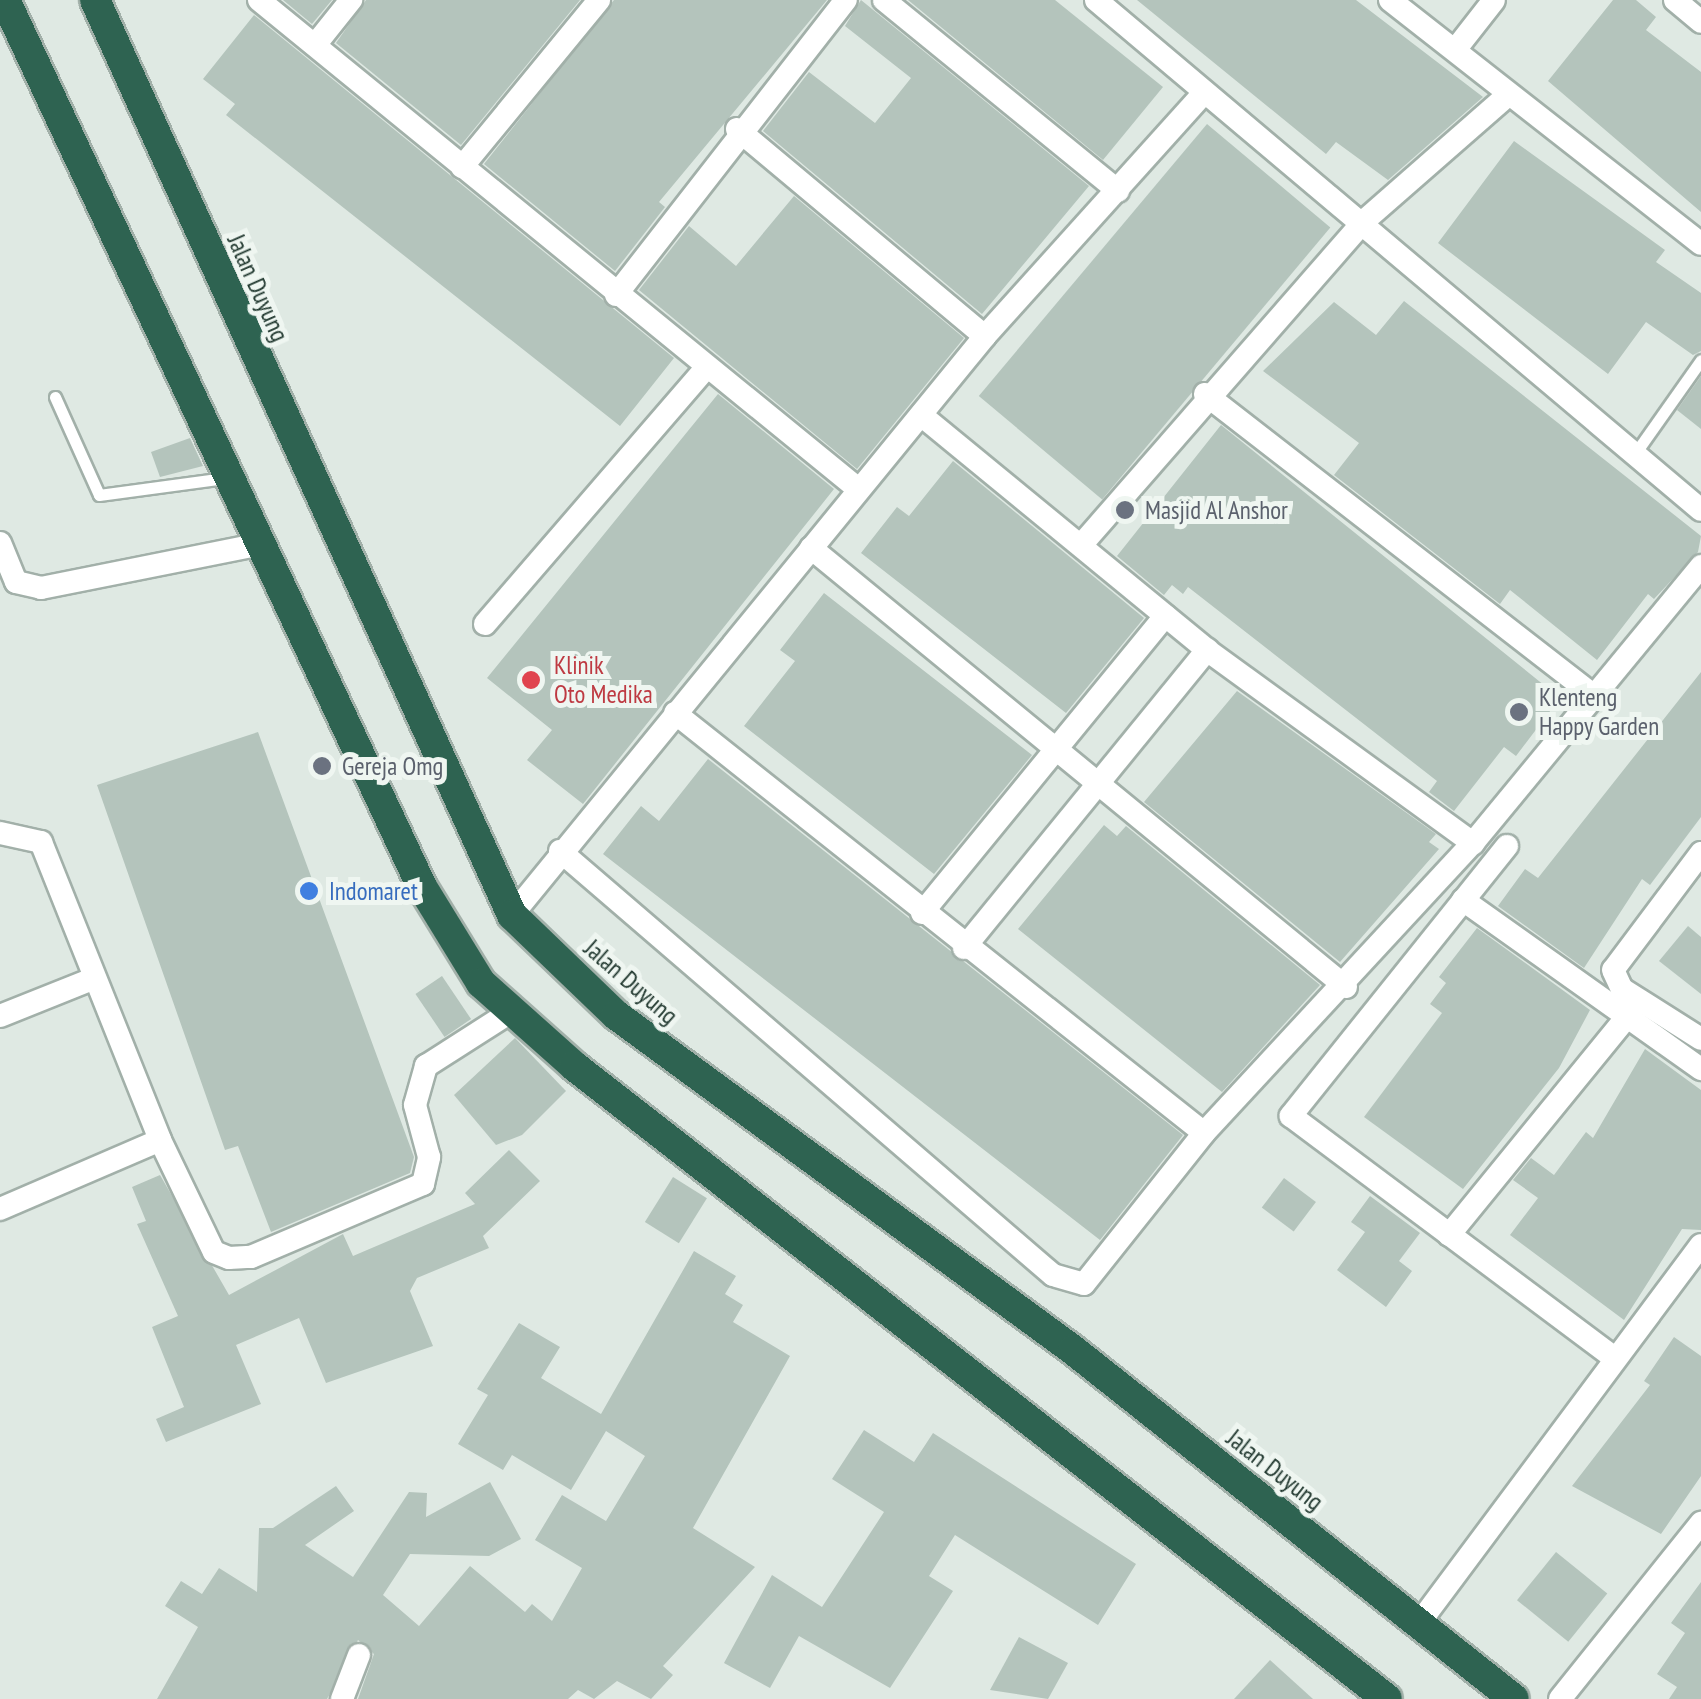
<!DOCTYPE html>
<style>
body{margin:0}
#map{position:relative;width:1701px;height:1699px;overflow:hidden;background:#dfe9e3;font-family:"PT Sans Narrow",sans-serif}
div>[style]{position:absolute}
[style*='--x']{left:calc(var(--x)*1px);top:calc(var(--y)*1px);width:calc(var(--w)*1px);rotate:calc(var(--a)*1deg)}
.building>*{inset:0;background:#b4c4bc;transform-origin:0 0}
.roads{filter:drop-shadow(2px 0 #a2b0a9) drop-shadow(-2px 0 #a2b0a9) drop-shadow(0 2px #a2b0a9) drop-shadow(0 -2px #a2b0a9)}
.lane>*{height:11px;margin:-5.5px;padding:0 5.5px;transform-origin:5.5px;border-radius:5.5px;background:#fff}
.street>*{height:22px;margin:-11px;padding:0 11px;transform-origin:11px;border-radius:11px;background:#fff}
.highway>*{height:30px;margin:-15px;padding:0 15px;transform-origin:15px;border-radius:15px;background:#2e6351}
.dots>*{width:28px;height:28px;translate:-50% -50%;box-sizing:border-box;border:5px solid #eff6f1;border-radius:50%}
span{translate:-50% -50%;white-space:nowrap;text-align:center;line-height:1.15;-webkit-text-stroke:10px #eff6f1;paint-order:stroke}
.street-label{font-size:25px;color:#21382f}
.worship-label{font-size:25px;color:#5b616d}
.left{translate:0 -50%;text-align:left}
.health-label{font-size:25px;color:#be3a42}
.shop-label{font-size:25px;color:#366cbe}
</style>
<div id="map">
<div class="building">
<i style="clip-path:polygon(283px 0,332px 0,312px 24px)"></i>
<i style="clip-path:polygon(366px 0,580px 0,461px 145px,336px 43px)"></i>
<i style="clip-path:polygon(614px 0,827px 0,659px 202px,665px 207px,615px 271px,484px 164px)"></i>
<i style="clip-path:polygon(861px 0,1089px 186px,982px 314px,763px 131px,809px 72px,875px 123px,911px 78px,845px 26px)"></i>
<i style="clip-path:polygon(908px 0,1055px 0,1163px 87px,1103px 160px)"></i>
<i style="clip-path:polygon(1137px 0,1356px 0,1483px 97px,1388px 180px,1336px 142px,1326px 154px)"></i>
<i style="clip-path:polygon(1613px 0,1636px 0,1656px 17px,1646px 30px,1701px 72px,1701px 212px,1548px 81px)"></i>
<i style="clip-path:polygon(254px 15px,674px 358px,620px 426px,226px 115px,235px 104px,203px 79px)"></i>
<i style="left:1207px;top:124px;width:161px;height:355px;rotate:40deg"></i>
<i style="clip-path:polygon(1514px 141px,1665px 250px,1656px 262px,1701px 293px,1701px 351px,1693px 355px,1646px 322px,1608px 374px,1438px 243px)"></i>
<i style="clip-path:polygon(794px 196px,964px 338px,857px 469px,639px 290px,689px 226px,736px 266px)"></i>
<i style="clip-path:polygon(1404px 301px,1701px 536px,1698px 552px,1654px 599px,1648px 594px,1597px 660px,1510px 590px,1500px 604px,1334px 475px,1359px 443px,1263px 371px,1334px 302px,1376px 335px)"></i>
<i style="clip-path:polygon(1701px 376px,1701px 429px,1677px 410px)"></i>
<i style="clip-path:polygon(718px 394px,834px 489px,583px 804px,527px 760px,552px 730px,487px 678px)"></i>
<i style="clip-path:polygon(1221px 425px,1560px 698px,1516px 756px,1504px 747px,1454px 811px,1429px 792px,1437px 781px,1188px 587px,1183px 594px,1172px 585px,1164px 595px,1117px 556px)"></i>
<i style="clip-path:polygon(190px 438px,203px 466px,160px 477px,151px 452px)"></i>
<i style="clip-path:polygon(953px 461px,1144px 618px,1066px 713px,861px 553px,897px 507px,909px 516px)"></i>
<i style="clip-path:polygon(824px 593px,1032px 755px,934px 874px,744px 726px,795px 661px,780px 650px)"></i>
<i style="clip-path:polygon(1701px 672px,1701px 817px,1650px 885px,1642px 879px,1584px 968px,1498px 906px,1525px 869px,1538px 878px)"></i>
<i style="clip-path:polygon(1237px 691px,1436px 834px,1429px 842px,1439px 849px,1340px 962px,1144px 802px)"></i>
<i style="clip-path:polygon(258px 732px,414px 1157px,410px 1173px,271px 1232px,238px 1146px,225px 1150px,97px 785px)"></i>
<i style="clip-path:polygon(708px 759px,1183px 1135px,1100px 1240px,603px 854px,641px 806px,659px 821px)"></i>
<i style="clip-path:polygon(1104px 825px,1117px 836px,1126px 826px,1320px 985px,1222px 1092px,1018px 929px)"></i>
<i style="clip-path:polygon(1688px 926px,1701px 937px,1701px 994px,1659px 961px)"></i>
<i style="clip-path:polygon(1477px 928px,1590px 1010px,1559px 1068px,1463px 1189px,1364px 1117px,1442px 1013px,1430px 1004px,1446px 983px,1439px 977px)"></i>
<i style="left:442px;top:976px;width:52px;height:32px;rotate:56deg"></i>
<i style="clip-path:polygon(515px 1038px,566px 1091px,522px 1135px,496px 1145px,454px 1095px)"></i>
<i style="clip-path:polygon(1645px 1049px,1701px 1090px,1701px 1230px,1682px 1229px,1624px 1320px,1510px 1235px,1538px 1198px,1513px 1180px,1531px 1158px,1554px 1175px,1586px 1132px,1593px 1138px)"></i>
<i style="clip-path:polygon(509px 1150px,540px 1181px,483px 1236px,489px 1248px,417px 1278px,410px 1291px,433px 1346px,326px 1383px,299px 1318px,236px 1345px,261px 1404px,166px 1442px,156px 1419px,184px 1407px,152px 1327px,178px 1316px,137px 1224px,146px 1221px,132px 1187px,160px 1175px,229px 1295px,343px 1234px,353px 1256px,475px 1204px,465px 1193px)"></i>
<i style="left:673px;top:1177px;width:40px;height:53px;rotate:32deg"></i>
<i style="left:1284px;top:1178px;width:40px;height:37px;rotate:37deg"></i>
<i style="clip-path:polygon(1370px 1196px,1420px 1233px,1399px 1261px,1412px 1271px,1386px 1307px,1337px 1270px,1365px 1232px,1351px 1222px)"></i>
<i style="clip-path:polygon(694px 1251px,736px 1276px,725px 1294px,743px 1305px,733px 1322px,790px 1356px,693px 1528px,755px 1567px,663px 1666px,673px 1675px,651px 1699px,617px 1681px,594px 1699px,578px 1690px,568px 1699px,358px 1699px,374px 1654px,358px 1640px,327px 1699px,157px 1699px,198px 1627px,165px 1606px,181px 1581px,202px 1594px,219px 1568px,257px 1592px,259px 1528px,273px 1528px,336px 1486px,354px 1511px,305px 1545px,353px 1577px,409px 1492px,427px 1493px,426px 1517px,490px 1482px,521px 1539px,489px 1556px,410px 1554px,383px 1595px,419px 1626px,470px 1566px,525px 1612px,532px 1604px,552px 1621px,582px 1568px,535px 1540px,562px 1495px,606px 1521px,645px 1456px,606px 1431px,571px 1490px,512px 1455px,503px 1470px,458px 1444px,488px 1395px,477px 1389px,519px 1323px,560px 1347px,541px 1378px,601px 1414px)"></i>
<i style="clip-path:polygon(1674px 1337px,1701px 1356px,1701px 1476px,1661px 1534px,1572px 1486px,1650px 1385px,1644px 1381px)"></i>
<i style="clip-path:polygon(864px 1430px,914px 1462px,933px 1433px,1136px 1564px,1098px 1625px,955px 1535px,929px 1576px,953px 1591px,890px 1688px,799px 1636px,770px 1688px,724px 1663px,772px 1575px,822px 1607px,884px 1512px,832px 1479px)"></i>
<i style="left:1556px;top:1552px;width:66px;height:62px;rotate:39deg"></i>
<i style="clip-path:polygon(1701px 1582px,1701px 1699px,1669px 1699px,1677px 1687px,1657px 1674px,1685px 1633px,1671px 1623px)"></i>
<i style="clip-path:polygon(1019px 1637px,1068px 1663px,1048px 1699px,990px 1690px)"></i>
<i style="clip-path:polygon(1270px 1660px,1313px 1699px,1234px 1699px)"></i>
</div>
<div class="roads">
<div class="lane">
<i style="--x:55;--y:397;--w:107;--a:65.8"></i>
<i style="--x:99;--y:495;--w:127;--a:-7.7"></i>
<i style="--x:1634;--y:455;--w:116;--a:-54.8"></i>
</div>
<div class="street">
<i style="--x:259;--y:0;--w:772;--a:39.22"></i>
<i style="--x:884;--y:0;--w:302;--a:39.2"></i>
<i style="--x:1096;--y:0;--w:791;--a:40.13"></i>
<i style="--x:1390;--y:0;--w:395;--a:38.1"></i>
<i style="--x:1675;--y:0;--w:34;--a:40"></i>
<i style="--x:315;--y:45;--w:58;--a:-51.3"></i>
<i style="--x:1455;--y:50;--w:63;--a:-52"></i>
<i style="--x:737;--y:129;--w:323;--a:39.9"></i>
<i style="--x:462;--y:167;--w:216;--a:-50.6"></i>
<i style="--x:616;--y:295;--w:374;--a:-52.1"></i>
<i style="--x:1205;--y:394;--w:488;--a:37.8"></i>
<i style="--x:921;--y:415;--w:370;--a:39.4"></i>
<i style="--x:1207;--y:650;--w:329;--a:36"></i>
<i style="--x:0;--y:543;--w:42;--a:67.7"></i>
<i style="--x:16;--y:582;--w:26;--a:13"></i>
<i style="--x:41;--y:588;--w:224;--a:-11.3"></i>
<i style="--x:1083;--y:543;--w:427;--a:-48.9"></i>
<i style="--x:1364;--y:221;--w:190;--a:-41.2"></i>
<i style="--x:811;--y:548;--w:692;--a:39.37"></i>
<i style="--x:485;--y:624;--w:338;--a:-49.2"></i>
<i style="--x:675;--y:713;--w:675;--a:38.45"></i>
<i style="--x:0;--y:833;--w:42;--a:12.4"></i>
<i style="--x:41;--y:842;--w:321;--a:68.2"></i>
<i style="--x:160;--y:1140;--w:124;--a:64.3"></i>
<i style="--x:214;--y:1252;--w:16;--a:22"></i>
<i style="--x:229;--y:1258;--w:22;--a:-3"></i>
<i style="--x:251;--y:1257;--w:187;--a:-23"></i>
<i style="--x:423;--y:1184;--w:28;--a:-77"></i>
<i style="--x:429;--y:1157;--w:54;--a:-105.1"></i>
<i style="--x:415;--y:1105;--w:41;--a:-74.2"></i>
<i style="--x:426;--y:1066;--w:102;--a:-32.6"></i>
<i style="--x:1507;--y:846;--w:346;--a:128.7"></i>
<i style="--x:1291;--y:1116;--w:402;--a:36.8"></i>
<i style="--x:560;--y:851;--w:650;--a:40.7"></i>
<i style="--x:1053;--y:1275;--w:32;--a:16"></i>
<i style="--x:1084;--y:1284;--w:193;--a:-51.5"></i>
<i style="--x:1204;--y:1133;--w:396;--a:-47.2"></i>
<i style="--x:1473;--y:843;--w:359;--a:-50.5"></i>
<i style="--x:1701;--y:853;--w:146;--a:126.9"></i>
<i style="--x:1613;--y:970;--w:21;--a:65"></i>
<i style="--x:1622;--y:989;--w:93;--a:32.3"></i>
<i style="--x:1463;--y:900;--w:292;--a:35.4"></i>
<i style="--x:922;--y:913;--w:384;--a:-50.7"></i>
<i style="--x:512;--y:915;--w:748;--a:-50.75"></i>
<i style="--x:985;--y:336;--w:326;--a:-48"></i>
<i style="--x:964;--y:948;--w:385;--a:-50.8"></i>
<i style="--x:0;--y:1016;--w:102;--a:-21.8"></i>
<i style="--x:0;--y:1209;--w:174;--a:-23.3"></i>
<i style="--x:1449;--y:1235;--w:281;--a:-50.8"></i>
<i style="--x:1420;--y:1622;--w:470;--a:-53.3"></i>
<i style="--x:342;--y:1699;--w:47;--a:-68.9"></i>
<i style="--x:1560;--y:1699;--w:226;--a:-51.3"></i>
</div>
<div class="highway">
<i style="--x:5;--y:0;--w:980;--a:64.82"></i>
<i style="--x:422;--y:887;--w:113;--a:58.4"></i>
<i style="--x:481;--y:983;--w:125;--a:41.7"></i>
<i style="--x:574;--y:1066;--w:1030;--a:37.9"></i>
<i style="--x:95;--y:0;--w:1006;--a:65.5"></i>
<i style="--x:512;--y:915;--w:144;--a:43.9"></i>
<i style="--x:616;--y:1015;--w:567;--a:36.24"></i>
<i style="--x:1073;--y:1350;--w:562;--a:38.36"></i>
</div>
</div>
<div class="dots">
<i style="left:1125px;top:510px;background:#6b7280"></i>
<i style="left:531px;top:680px;background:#e0444e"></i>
<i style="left:1519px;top:712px;background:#6b7280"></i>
<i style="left:322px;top:766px;background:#6b7280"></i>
<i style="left:309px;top:891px;background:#3f7fe0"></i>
</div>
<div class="street-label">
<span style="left:258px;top:288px;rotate:66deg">Jalan Duyung</span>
<span style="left:631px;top:982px;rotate:41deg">Jalan Duyung</span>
<span style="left:1275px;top:1470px;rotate:38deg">Jalan Duyung</span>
</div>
<div class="worship-label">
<span class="left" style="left:1145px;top:510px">Masjid Al Anshor</span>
<span class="left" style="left:1539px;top:712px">Klenteng<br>Happy Garden</span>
<span class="left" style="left:342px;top:766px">Gereja Omg</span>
</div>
<div class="health-label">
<span class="left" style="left:554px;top:680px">Klinik<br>Oto Medika</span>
</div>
<div class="shop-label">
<span class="left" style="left:329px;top:891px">Indomaret</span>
</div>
</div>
